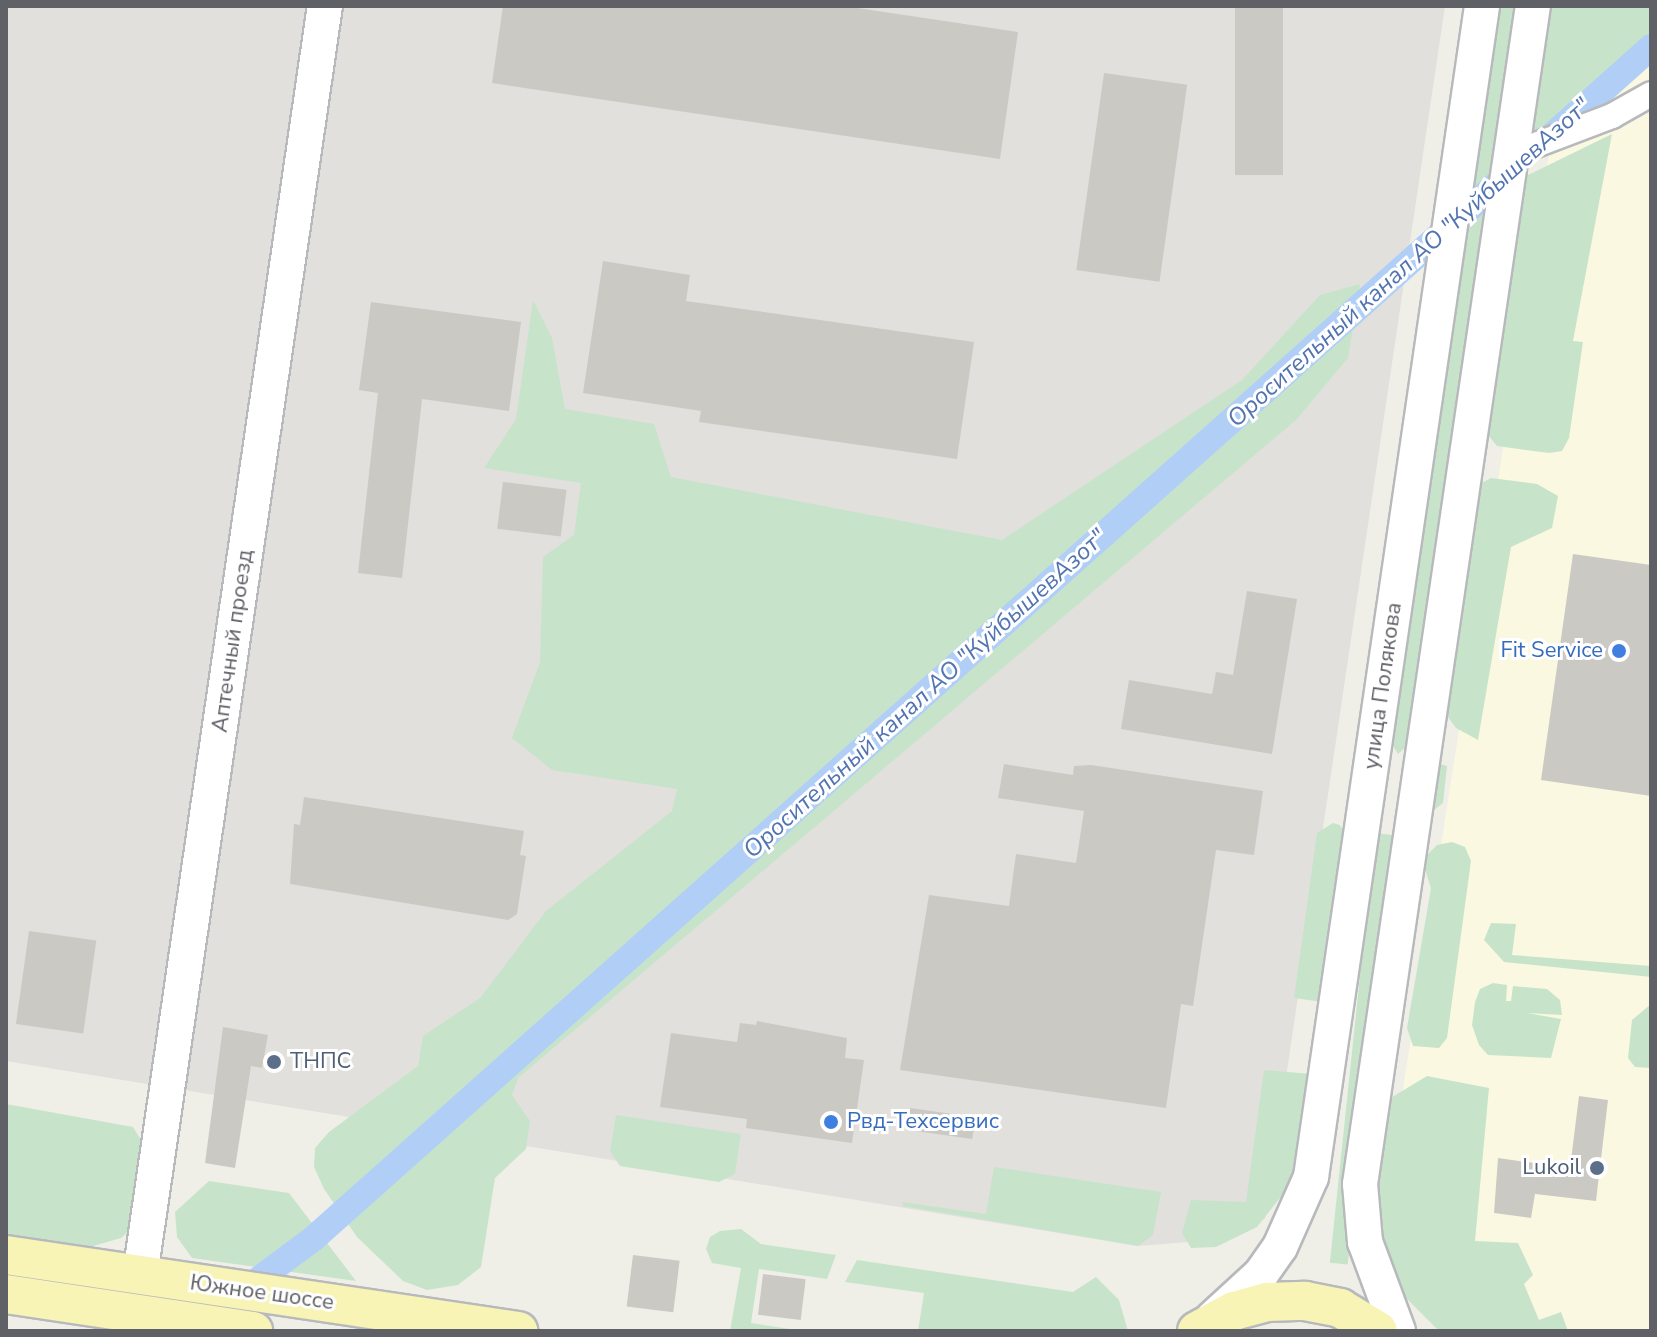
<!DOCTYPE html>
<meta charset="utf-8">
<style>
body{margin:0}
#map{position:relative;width:1657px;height:1337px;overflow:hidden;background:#efefe8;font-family:"Nunito Sans",sans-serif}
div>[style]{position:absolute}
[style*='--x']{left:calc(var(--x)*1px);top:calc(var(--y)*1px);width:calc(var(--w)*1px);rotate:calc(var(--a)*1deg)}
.commercial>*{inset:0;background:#fbf8e1}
.industrial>*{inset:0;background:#e1e0dc}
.green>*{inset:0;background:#c7e4cb;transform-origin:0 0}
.canal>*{height:26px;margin:-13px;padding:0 13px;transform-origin:13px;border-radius:13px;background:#b1cff6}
.building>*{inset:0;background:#cbc9c4;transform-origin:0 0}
.roads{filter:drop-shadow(2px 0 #b8b9bc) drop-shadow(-2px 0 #b8b9bc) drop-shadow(0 2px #b8b9bc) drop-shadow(0 -2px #b8b9bc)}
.street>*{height:24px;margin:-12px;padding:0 12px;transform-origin:12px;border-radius:12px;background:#fff}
.secondary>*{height:34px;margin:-17px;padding:0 17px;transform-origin:17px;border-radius:17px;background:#fff}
.primary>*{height:38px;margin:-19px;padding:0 19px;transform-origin:19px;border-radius:19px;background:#f7f4b5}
.dots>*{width:22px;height:22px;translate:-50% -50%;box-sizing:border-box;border:4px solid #fff;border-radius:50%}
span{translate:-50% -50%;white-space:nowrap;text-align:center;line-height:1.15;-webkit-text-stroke:6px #fff;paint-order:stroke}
.street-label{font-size:22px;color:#5f6166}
.shop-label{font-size:22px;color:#366cbe}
.right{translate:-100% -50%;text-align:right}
.left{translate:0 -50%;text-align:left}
.service-label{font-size:22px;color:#4e5e75}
.water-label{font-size:24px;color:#5274b0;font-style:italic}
.frame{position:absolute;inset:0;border:8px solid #5f6166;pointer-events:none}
</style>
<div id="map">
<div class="commercial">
<i style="clip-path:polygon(1572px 6px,1651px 6px,1651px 1331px,1487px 1331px,1389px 1179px)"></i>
</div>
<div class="industrial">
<i style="clip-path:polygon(6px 6px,1445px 6px,1265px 1219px,1200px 1241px,1138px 1246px,6px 1061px)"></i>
</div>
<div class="green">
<i style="clip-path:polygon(1499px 6px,1517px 6px,1408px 745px,1398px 754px,1391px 743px)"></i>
<i style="clip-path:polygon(1546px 6px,1651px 6px,1651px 65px,1594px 99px,1592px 112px,1539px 137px,1530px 126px)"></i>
<i style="clip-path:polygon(1612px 134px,1573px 341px,1583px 342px,1569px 438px,1562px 451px,1549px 453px,1497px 446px,1487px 434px,1518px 180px)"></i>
<i style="clip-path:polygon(1360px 284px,1348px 358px,1296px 420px,518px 1078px,512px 1095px,530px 1121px,526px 1149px,495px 1178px,481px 1267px,458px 1285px,427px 1290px,403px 1281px,357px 1237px,324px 1189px,314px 1167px,315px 1148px,329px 1132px,418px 1066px,423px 1036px,480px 998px,546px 911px,672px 811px,677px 789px,552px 770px,512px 738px,540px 662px,543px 557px,574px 535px,581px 483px,484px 468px,516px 419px,533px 300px,552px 338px,565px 409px,654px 424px,671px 477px,1002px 540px,1242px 380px,1320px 295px)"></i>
<i style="clip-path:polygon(1491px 478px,1537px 484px,1558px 496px,1552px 528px,1511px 547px,1478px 740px,1456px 728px,1445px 713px,1478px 485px)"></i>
<i style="clip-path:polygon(1437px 763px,1447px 766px,1443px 803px,1429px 814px)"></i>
<i style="clip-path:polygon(1333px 823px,1340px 825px,1346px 837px,1323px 1002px,1294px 998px,1317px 833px)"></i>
<i style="left:1375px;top:833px;width:18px;height:432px;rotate:6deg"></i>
<i style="clip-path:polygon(1452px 842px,1465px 847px,1471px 861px,1447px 1038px,1439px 1048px,1413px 1046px,1407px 1028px,1431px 888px,1422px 860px,1437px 845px)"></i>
<i style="clip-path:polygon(1491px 923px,1516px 924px,1512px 955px,1651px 966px,1651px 977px,1504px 962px,1484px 940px)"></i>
<i style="clip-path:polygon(1493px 983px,1507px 985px,1506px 1001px,1511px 1001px,1513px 986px,1547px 989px,1560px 1000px,1562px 1015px,1527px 1013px,1561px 1019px,1551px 1058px,1488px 1055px,1479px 1045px,1472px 1025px,1475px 1002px,1480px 989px)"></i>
<i style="clip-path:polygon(1651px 1004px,1651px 1068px,1635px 1067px,1628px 1058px,1632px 1020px)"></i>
<i style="clip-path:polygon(1264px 1070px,1312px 1074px,1290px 1185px,1257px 1227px,1216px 1247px,1191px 1248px,1182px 1233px,1191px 1200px,1246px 1202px)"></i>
<i style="clip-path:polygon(1427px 1076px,1489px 1088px,1475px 1241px,1518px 1243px,1533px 1275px,1524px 1284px,1539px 1320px,1561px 1312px,1568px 1331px,1439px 1331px,1394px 1286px,1368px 1218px,1389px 1099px)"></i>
<i style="clip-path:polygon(6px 1104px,133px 1127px,143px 1143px,132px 1228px,121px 1238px,90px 1247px,6px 1235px)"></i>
<i style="clip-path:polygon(616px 1115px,741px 1134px,735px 1174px,719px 1182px,620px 1166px,610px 1151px)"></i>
<i style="clip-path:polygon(994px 1167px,1161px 1192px,1153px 1235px,1138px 1246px,903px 1206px,902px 1202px,986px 1214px)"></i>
<i style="clip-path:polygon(209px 1181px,289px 1193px,356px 1281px,192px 1258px,177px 1237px,175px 1212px)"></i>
<i style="clip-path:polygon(741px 1229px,761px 1244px,836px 1255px,827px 1279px,759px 1269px,751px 1323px,803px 1331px,730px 1331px,741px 1268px,712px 1263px,706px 1249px,710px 1237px,720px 1231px)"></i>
<i style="clip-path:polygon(857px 1260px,1073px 1292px,1096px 1277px,1119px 1300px,1128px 1331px,918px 1331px,924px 1293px,845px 1282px)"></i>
</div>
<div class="canal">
<i style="--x:1546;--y:141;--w:141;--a:-41.8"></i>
<i style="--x:239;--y:1294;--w:94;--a:-36.7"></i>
<i style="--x:314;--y:1238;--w:1607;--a:-41.7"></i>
</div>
<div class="building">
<i style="clip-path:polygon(503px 6px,844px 6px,1018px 32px,1000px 159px,492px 83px)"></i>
<i style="left:1235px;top:6px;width:48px;height:169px"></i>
<i style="left:1104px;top:73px;width:84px;height:199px;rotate:8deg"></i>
<i style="clip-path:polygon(603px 261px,690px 275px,686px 301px,974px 342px,957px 459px,699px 422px,701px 411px,583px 393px)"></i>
<i style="clip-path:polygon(371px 302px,521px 322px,509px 411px,422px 399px,402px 578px,358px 573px,378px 393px,359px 390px)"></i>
<i style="left:503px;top:482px;width:64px;height:47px;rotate:7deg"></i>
<i style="clip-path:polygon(1573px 554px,1651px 565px,1651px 796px,1541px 780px)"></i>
<i style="clip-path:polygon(1247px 591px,1297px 599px,1272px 754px,1121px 729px,1129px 680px,1212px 694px,1216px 672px,1233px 675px)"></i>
<i style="clip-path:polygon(1004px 764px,1073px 775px,1074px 766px,1091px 765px,1263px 791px,1254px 855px,1216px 850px,1193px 1006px,1181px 1004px,1166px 1108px,900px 1070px,929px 895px,1009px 906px,1016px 854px,1076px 863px,1084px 811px,998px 798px)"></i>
<i style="clip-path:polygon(304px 797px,524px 831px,520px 855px,526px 856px,517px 914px,508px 920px,290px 884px,294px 824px,300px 825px)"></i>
<i style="left:29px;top:931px;width:68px;height:94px;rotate:8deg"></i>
<i style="clip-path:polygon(757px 1021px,847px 1038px,845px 1058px,864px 1060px,852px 1143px,746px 1128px,747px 1119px,660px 1107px,671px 1033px,737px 1042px,740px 1023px,756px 1025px)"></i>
<i style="clip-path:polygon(223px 1027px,268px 1035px,262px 1068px,251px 1066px,235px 1168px,205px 1163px)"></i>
<i style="clip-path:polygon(1579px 1096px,1608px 1100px,1596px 1201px,1535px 1194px,1531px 1218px,1494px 1213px,1498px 1158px,1570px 1168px)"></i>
<i style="left:910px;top:1108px;width:66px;height:22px;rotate:8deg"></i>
<i style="left:633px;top:1255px;width:47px;height:52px;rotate:7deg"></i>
<i style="left:763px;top:1274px;width:43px;height:41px;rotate:7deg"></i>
</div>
<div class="roads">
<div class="street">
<i style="--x:1512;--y:154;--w:107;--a:-20.8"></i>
<i style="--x:1612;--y:116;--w:45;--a:-29.4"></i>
</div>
<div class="secondary">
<i style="--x:140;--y:1275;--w:1282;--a:-81.71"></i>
<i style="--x:1212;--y:1319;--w:67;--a:-42.6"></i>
<i style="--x:1261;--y:1274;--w:33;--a:-55"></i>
<i style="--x:1280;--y:1247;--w:77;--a:-66.1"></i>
<i style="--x:1311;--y:1177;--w:1183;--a:-81.69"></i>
<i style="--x:1398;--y:1331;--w:95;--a:-110.3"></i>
<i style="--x:1365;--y:1242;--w:58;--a:-94.9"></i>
<i style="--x:1360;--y:1184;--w:1191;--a:-81.65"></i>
</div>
<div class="primary">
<i style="--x:6;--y:1255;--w:518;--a:8.44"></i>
<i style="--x:6;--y:1294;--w:250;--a:8.5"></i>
<i style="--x:1197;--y:1331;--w:42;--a:-28.4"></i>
<i style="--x:1234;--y:1311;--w:34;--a:-15"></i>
<i style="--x:1267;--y:1302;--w:38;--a:-2"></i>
<i style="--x:1305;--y:1301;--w:36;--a:11"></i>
<i style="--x:1340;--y:1308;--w:44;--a:31.2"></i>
</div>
</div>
<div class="dots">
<i style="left:1619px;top:651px;background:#3f7fe0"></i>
<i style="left:274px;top:1062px;background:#5c6f8a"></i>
<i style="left:831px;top:1122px;background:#3f7fe0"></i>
<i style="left:1597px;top:1168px;background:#5c6f8a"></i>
</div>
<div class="street-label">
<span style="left:233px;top:641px;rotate:-82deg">Аптечный проезд</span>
<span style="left:1383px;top:686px;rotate:-82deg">улица Полякова</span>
<span style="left:262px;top:1293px;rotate:8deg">Южное шоссе</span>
</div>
<div class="shop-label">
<span class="right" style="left:1603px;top:651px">Fit Service</span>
<span class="left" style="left:847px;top:1122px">Рвд-Техсервис</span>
</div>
<div class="service-label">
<span class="left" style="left:290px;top:1062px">ТНПС</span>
<span class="right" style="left:1581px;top:1168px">Lukoil</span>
</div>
<div class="water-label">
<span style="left:1409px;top:263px;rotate:-42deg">Оросительный канал АО "КуйбышевАзот"</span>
<span style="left:925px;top:694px;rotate:-42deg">Оросительный канал АО "КуйбышевАзот"</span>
</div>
<div class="frame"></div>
</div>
